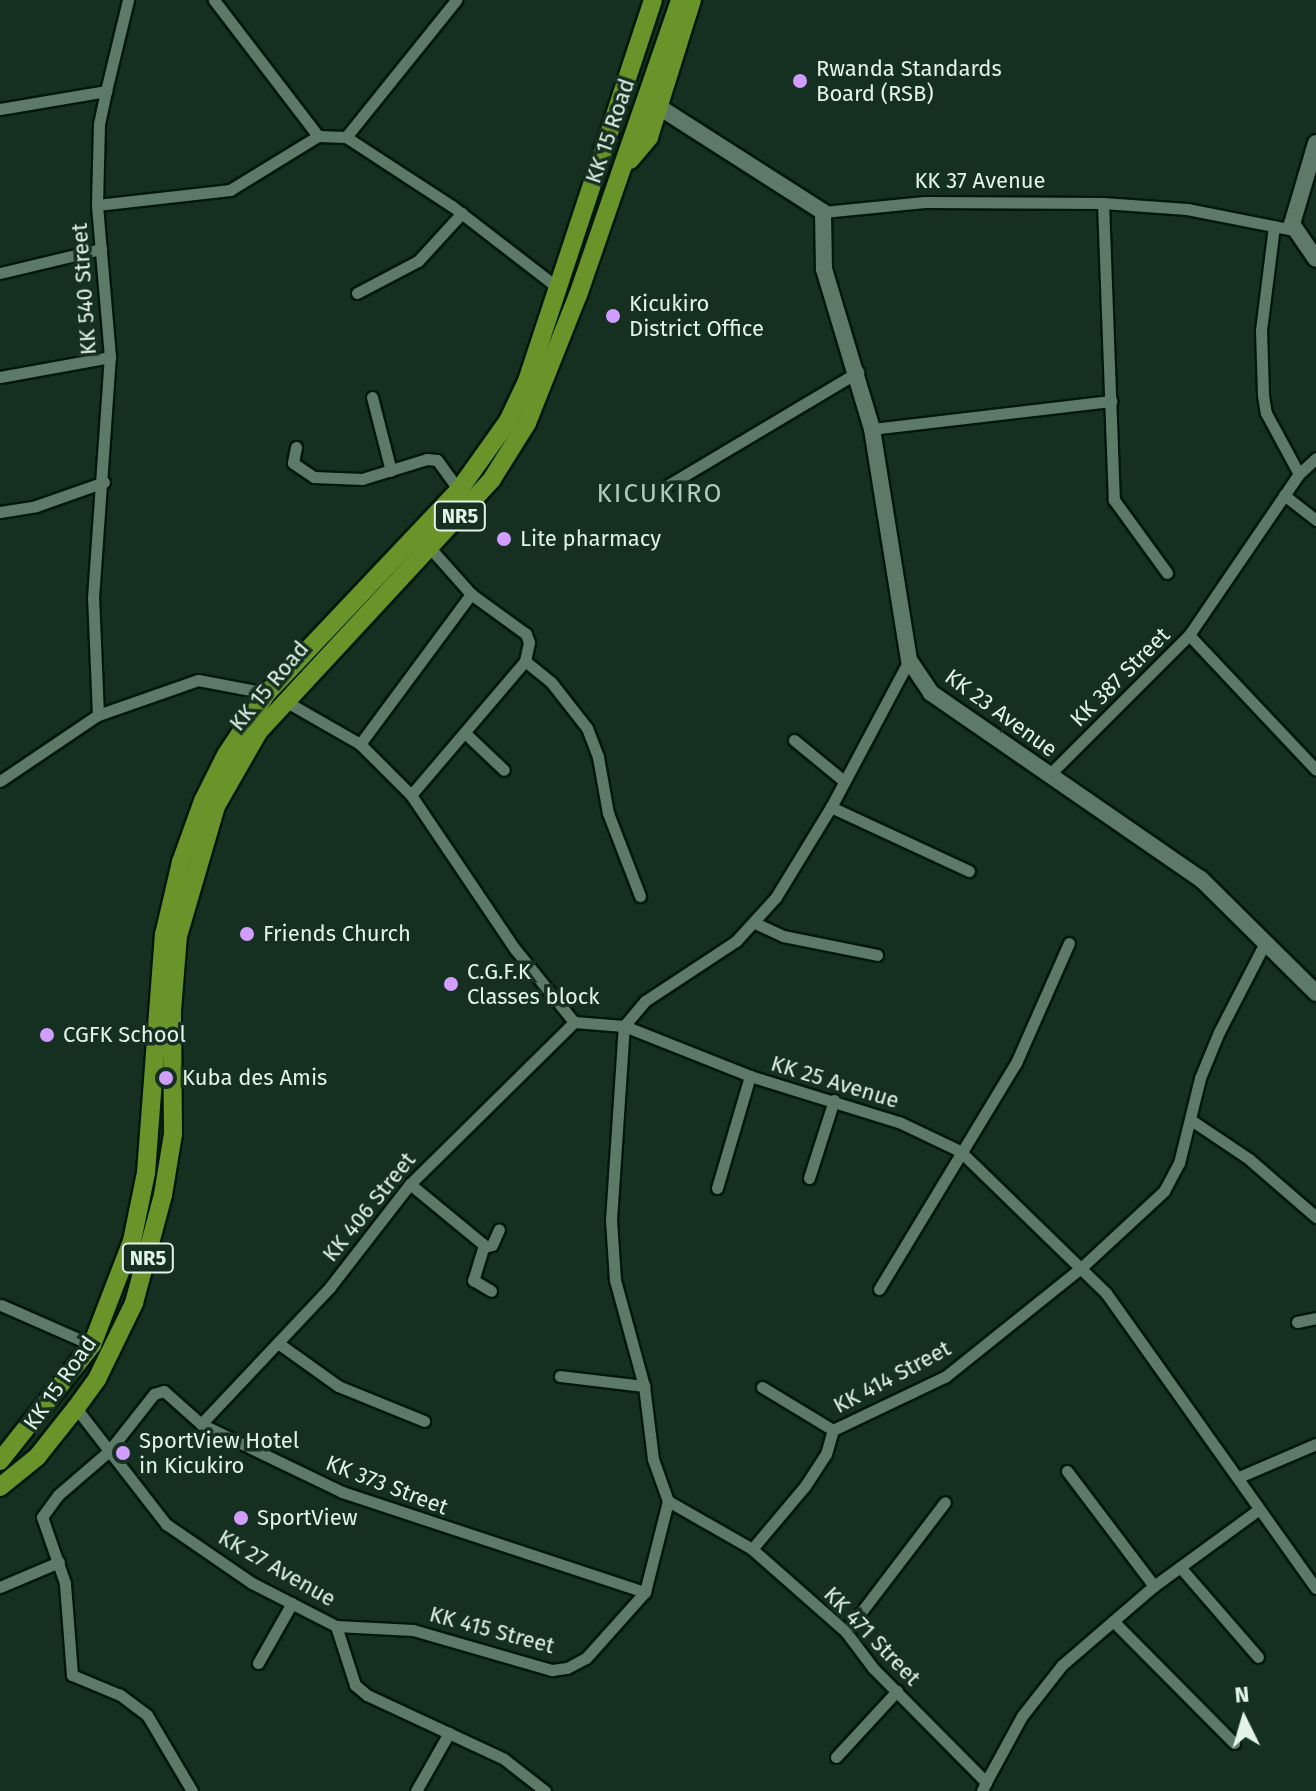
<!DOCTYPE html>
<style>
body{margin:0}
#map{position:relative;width:1316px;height:1791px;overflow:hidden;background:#153021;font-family:"Fira Sans",sans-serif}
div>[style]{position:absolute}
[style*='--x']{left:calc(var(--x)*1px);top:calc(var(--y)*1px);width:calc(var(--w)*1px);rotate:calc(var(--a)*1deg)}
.roads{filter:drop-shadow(2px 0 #00170b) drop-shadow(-2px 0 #00170b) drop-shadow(0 2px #00170b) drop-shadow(0 -2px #00170b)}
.minor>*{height:11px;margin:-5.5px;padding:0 5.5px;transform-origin:5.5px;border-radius:5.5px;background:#5d7a69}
.secondary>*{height:16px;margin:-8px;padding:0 8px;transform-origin:8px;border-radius:8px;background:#5d7a69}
.trunk>*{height:18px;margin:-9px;padding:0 9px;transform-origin:9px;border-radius:9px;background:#68942a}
.dots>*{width:22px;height:22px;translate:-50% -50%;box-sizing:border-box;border:4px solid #153021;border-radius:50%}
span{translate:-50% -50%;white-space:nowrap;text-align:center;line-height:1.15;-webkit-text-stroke:7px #153021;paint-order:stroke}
.shield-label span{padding:2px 6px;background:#153021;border:2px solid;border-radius:6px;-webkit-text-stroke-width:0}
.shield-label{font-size:20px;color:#e3f3e9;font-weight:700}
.poi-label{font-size:22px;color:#e3f3e9}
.left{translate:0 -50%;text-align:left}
.street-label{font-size:22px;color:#e3f3e9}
.quarter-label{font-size:26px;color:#accbb8;letter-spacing:2px}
.north{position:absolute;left:1204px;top:1679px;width:80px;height:80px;-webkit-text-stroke:6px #153021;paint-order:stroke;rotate:355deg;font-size:22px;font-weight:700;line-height:32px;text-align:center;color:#e3f3e9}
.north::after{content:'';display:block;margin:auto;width:28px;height:36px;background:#e3f3e9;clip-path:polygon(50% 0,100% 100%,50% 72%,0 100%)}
</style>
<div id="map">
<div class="roads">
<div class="minor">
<i style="--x:214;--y:0;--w:171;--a:52.6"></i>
<i style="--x:0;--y:109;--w:108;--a:-9.6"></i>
<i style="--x:106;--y:91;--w:94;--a:-76.4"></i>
<i style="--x:346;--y:137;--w:126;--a:33.1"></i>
<i style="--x:452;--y:206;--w:134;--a:37.7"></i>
<i style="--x:1103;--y:203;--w:297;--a:87.9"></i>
<i style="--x:1114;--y:500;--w:90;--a:54"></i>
<i style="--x:97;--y:205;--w:81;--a:-88.6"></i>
<i style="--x:99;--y:124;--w:34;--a:-78"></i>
<i style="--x:823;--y:212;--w:102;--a:-5.6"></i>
<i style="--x:925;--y:202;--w:178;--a:0.3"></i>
<i style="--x:1103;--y:203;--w:84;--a:4.1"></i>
<i style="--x:1187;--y:209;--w:108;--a:11.2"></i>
<i style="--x:1274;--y:226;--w:105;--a:97.1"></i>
<i style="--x:1261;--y:330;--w:65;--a:88.2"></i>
<i style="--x:1263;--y:395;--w:18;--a:81"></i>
<i style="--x:1266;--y:413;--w:69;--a:61.6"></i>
<i style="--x:0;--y:273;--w:104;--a:-13.4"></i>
<i style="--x:357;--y:293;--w:69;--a:-27.7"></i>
<i style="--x:418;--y:261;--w:65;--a:-47.5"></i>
<i style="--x:0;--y:377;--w:112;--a:-10.3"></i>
<i style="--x:372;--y:397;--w:76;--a:75.6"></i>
<i style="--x:872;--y:429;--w:241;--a:-6.7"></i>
<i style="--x:296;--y:447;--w:16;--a:101"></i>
<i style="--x:293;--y:463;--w:25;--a:34"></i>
<i style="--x:314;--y:477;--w:48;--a:2.4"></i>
<i style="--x:362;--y:479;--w:68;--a:-17.1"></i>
<i style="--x:427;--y:459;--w:10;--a:6"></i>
<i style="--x:437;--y:460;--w:37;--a:54"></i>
<i style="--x:665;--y:487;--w:225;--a:-30.8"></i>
<i style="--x:1284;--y:495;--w:41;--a:38"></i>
<i style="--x:0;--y:512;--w:36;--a:-9"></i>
<i style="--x:36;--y:506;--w:72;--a:-19.4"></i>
<i style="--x:1189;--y:635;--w:195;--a:-55.7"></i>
<i style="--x:1299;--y:474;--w:23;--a:-43"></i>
<i style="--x:525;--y:661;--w:33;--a:39"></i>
<i style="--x:551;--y:682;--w:58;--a:52"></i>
<i style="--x:587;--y:728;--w:31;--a:69"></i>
<i style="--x:598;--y:757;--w:57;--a:79.9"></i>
<i style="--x:608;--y:813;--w:89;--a:68.9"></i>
<i style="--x:285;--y:701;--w:86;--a:29.8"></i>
<i style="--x:360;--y:744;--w:72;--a:45"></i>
<i style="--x:411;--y:795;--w:186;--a:56"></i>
<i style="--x:515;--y:949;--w:94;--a:51.1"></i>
<i style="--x:574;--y:1022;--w:50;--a:4.6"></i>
<i style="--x:624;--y:1026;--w:136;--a:21.6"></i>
<i style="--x:750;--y:1076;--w:156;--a:17.2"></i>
<i style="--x:899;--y:1122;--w:68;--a:25.4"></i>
<i style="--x:960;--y:1151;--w:204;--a:44.2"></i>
<i style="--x:1106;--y:1293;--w:362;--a:54.6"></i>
<i style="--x:98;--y:715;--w:117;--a:-92.4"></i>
<i style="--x:93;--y:598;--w:242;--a:-86"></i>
<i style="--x:110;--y:357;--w:153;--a:-94.9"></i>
<i style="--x:97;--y:205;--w:134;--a:-6.4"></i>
<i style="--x:230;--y:190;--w:103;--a:-31.5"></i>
<i style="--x:318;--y:136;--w:28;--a:2"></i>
<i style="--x:346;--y:137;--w:176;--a:-51.2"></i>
<i style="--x:466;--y:734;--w:52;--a:43.5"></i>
<i style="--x:794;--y:740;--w:65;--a:39.4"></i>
<i style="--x:360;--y:744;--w:187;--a:-53.5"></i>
<i style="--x:1049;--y:775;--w:198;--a:-45"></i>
<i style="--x:1189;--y:635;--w:185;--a:46.7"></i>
<i style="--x:0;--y:781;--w:118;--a:-34"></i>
<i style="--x:98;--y:715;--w:106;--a:-19.3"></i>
<i style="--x:198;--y:680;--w:70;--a:10.7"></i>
<i style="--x:411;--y:795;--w:176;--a:-49.6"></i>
<i style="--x:525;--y:661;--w:19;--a:-78"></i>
<i style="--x:529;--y:642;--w:9;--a:-111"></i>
<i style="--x:526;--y:634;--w:68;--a:-144"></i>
<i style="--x:471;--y:594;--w:62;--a:-131.7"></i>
<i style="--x:831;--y:807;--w:152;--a:24.9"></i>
<i style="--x:755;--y:923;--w:31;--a:25"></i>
<i style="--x:783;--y:936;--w:96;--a:11.4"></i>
<i style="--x:1191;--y:1120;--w:70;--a:33.9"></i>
<i style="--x:1249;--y:1159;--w:89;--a:40.9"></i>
<i style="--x:809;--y:1178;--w:82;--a:-72.2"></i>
<i style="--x:410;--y:1184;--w:96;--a:39.5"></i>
<i style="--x:484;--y:1245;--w:37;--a:107"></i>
<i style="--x:473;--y:1280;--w:21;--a:31"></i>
<i style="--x:717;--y:1188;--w:117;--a:-73.6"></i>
<i style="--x:485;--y:1247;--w:7;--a:-16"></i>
<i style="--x:492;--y:1245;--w:17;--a:-66"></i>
<i style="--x:879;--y:1289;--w:264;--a:-58.8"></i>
<i style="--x:1016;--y:1063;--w:131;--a:-66.2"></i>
<i style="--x:1;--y:1305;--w:99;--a:23.7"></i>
<i style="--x:1297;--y:1322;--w:19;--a:-12"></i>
<i style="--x:278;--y:1343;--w:74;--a:35.6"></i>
<i style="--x:338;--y:1386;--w:93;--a:22.1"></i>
<i style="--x:560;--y:1376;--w:85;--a:6.8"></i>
<i style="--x:762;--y:1387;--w:83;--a:31.2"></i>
<i style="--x:76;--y:1408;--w:147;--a:52.2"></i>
<i style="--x:166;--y:1524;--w:104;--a:34.5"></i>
<i style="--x:252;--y:1583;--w:94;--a:27.1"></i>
<i style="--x:336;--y:1626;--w:62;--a:72.1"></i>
<i style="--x:355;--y:1685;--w:16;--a:40"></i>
<i style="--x:367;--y:1695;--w:151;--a:25"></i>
<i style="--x:504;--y:1759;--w:52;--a:38"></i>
<i style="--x:201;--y:1424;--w:188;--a:-46.7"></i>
<i style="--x:330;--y:1287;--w:130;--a:-52.2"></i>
<i style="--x:410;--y:1184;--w:231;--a:-44.6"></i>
<i style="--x:1067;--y:1471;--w:144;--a:52.9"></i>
<i style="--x:1239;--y:1477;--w:84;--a:-23.2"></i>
<i style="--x:668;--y:1501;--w:97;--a:29.7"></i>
<i style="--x:752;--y:1549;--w:125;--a:41.4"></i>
<i style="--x:846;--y:1632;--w:45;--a:53.1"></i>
<i style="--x:873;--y:1668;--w:161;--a:45.3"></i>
<i style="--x:986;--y:1782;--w:10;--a:114"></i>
<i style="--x:752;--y:1549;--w:82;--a:-49.9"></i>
<i style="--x:805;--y:1486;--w:38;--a:-57"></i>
<i style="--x:826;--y:1454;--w:25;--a:-74"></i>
<i style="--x:833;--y:1430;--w:125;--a:-25.5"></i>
<i style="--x:946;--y:1376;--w:174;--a:-38.7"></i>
<i style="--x:1082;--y:1267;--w:112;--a:-42.8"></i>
<i style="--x:1164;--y:1191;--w:32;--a:-62"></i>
<i style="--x:1179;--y:1163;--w:88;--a:-76.1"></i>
<i style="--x:1200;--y:1078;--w:50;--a:-67.6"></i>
<i style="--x:1219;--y:1032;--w:102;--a:-62.7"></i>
<i style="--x:1180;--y:1567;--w:119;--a:49.1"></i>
<i style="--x:0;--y:1587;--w:64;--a:-23"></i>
<i style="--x:1113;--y:1621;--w:172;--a:45.2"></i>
<i style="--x:336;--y:1626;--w:77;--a:3"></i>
<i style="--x:413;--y:1630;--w:145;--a:16.1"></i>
<i style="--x:552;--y:1670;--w:15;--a:-8"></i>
<i style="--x:567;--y:1668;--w:21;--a:-28"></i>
<i style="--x:586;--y:1658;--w:89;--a:-48.2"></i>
<i style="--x:645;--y:1592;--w:94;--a:-75.8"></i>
<i style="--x:668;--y:1501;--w:45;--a:-109.7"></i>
<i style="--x:653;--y:1459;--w:74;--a:-97"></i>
<i style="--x:644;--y:1386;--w:110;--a:-105.3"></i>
<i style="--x:615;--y:1280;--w:60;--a:-93.8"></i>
<i style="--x:611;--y:1220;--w:194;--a:-86.2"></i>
<i style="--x:624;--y:1026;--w:33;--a:-50"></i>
<i style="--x:645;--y:1001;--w:109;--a:-33.4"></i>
<i style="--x:736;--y:941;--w:59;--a:-47.7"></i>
<i style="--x:776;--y:897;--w:105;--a:-58.6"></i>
<i style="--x:831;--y:807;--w:166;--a:-62"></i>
<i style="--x:846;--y:1632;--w:163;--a:-52.7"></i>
<i style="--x:258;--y:1663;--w:69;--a:-60.5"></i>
<i style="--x:836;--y:1757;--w:90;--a:-47.3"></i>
<i style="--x:986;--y:1782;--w:75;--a:-61.4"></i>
<i style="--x:1022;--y:1716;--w:65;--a:-51.9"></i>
<i style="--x:1062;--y:1665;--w:121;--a:-40.7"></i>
<i style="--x:1154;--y:1586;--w:129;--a:-36.2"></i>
<i style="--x:192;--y:1791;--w:88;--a:-120.6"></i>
<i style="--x:147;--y:1715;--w:34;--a:-143"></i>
<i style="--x:120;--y:1695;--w:52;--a:-157.4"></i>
<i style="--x:72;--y:1675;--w:92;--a:-94.4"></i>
<i style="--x:65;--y:1583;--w:70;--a:-109.2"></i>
<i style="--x:42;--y:1517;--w:27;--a:-54"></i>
<i style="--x:58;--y:1495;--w:67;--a:-40.8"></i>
<i style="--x:109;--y:1451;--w:73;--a:-51.7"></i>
<i style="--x:154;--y:1394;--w:10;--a:-17"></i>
<i style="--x:164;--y:1391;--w:50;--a:41.7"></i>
<i style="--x:201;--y:1424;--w:157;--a:25.7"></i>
<i style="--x:342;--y:1492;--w:319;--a:18.3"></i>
<i style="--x:416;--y:1791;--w:67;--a:-60.4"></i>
</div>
<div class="secondary">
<i style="--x:659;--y:107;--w:195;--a:32.6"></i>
<i style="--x:823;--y:212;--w:57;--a:89"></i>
<i style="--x:824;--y:269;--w:167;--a:73.3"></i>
<i style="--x:872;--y:429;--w:234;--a:80.9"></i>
<i style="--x:909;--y:660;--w:40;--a:56"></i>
<i style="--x:931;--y:693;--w:328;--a:34.6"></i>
<i style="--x:1201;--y:879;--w:162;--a:44.7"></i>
<i style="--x:1316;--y:143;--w:84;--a:106.5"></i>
<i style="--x:1292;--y:224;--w:42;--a:55.6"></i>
</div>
<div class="trunk">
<i style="--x:630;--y:160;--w:30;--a:-50"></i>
<i style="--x:649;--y:137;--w:144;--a:-72.6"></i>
<i style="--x:0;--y:1461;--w:148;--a:-51.6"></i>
<i style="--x:92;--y:1345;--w:111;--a:-69"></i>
<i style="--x:132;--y:1241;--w:69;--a:-78.4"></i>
<i style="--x:146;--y:1173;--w:239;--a:-85.7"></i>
<i style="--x:164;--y:935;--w:75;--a:-76.9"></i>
<i style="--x:181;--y:862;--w:65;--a:-70.2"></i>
<i style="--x:203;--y:801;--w:51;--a:-63.4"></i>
<i style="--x:226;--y:755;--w:74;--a:-56.5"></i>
<i style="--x:267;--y:693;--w:279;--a:-46.6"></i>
<i style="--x:459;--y:490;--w:85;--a:-54.6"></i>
<i style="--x:508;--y:421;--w:44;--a:-64.6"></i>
<i style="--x:527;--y:381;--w:401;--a:-71.7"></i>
<i style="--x:0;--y:1487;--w:48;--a:-39"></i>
<i style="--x:37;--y:1457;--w:63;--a:-51.5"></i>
<i style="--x:76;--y:1408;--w:36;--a:-54"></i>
<i style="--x:97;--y:1379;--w:85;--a:-64"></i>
<i style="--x:134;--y:1303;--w:112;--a:-75"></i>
<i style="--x:163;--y:1195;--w:62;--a:-80.7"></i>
<i style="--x:173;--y:1134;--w:124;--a:-90.5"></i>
<i style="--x:172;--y:1010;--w:74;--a:-85.4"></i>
<i style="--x:178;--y:936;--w:135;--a:-73.7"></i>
<i style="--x:216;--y:806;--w:86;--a:-60.2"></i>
<i style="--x:259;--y:731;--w:343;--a:-47.2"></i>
<i style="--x:492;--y:479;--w:66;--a:-58"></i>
<i style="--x:527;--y:423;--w:138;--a:-68.3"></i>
<i style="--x:578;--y:295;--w:312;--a:-70.9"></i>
</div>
</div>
<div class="dots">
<i style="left:800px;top:81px;background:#d19dfe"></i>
<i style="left:613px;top:316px;background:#d19dfe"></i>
<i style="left:504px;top:539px;background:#d19dfe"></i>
<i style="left:247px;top:934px;background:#d19dfe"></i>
<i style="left:451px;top:984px;background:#d19dfe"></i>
<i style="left:47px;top:1035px;background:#d19dfe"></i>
<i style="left:166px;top:1078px;background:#d19dfe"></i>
<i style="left:123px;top:1453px;background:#d19dfe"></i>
<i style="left:241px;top:1518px;background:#d19dfe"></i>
</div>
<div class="shield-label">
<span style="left:460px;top:516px">NR5</span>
<span style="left:148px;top:1258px">NR5</span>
</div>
<div class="poi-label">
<span class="left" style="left:816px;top:81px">Rwanda Standards<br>Board (RSB)</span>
<span class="left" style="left:629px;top:316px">Kicukiro<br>District Office</span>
<span class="left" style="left:520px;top:539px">Lite pharmacy</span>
<span class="left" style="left:263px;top:934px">Friends Church</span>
<span class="left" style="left:467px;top:984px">C.G.F.K<br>Classes block</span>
<span class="left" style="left:63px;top:1035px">CGFK School</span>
<span class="left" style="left:182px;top:1078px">Kuba des Amis</span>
<span class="left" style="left:139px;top:1453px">SportView Hotel<br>in Kicukiro</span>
<span class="left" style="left:257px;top:1518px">SportView</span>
</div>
<div class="street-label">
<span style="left:610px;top:131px;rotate:-71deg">KK 15 Road</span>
<span style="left:980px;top:181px">KK 37 Avenue</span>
<span style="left:84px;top:289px;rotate:-94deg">KK 540 Street</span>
<span style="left:1120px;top:677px;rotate:-45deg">KK 387 Street</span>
<span style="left:269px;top:686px;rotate:-50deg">KK 15 Road</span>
<span style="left:1001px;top:713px;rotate:36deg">KK 23 Avenue</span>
<span style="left:835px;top:1082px;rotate:17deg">KK 25 Avenue</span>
<span style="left:369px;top:1207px;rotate:-51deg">KK 406 Street</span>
<span style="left:892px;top:1377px;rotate:-28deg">KK 414 Street</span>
<span style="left:60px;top:1383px;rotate:-55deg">KK 15 Road</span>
<span style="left:387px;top:1485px;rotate:21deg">KK 373 Street</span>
<span style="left:277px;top:1568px;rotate:30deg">KK 27 Avenue</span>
<span style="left:492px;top:1630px;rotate:15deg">KK 415 Street</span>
<span style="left:872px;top:1636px;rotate:46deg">KK 471 Street</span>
</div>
<div class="quarter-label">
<span style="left:660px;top:494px">KICUKIRO</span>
</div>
<div class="north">N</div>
</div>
